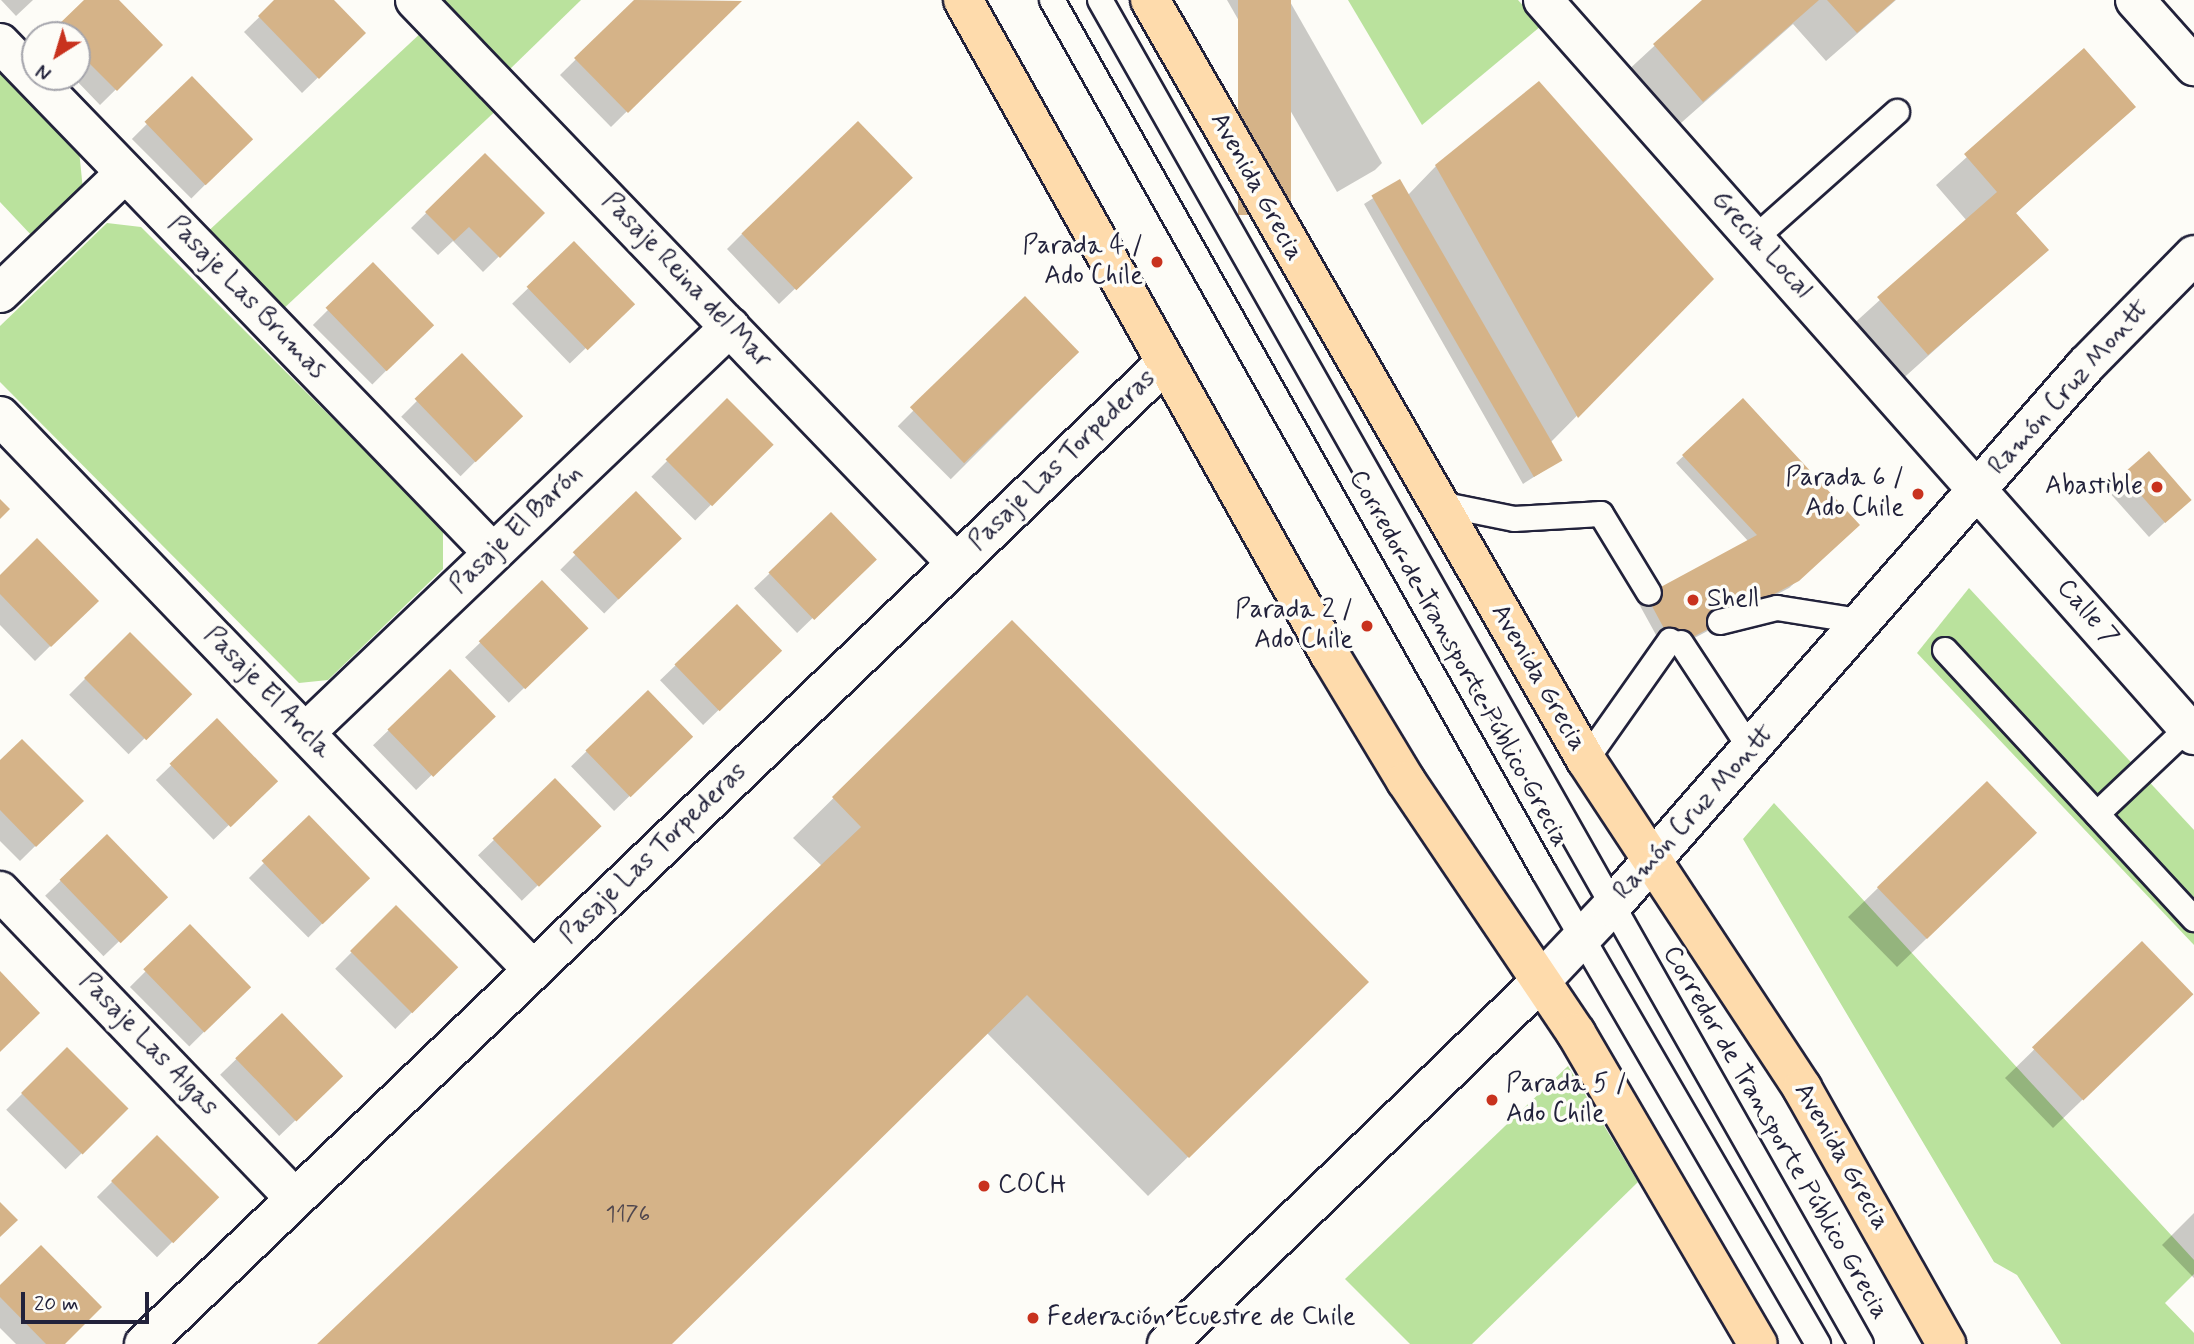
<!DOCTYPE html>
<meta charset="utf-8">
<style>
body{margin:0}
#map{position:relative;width:2194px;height:1344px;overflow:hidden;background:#fdfcf7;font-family:Mynerve,sans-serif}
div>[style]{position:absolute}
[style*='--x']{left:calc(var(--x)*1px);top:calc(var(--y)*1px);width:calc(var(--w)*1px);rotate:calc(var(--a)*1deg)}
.green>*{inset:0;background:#bae29d;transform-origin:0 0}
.shadow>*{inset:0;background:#0003;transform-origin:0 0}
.building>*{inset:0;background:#d5b388;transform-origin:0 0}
.roads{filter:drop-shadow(2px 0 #22223b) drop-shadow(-2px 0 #22223b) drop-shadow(0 2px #22223b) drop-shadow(0 -2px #22223b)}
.lane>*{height:24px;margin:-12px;padding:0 12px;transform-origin:12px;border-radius:12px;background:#fdfcf7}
.street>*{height:38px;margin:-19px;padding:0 19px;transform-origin:19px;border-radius:19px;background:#fdfcf7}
.secondary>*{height:38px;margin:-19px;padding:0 19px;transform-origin:19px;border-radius:19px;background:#fdfcf7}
.primary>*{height:38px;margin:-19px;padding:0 19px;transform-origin:19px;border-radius:19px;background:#fedbac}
.dots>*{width:19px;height:19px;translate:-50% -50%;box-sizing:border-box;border:4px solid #fdfcf7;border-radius:50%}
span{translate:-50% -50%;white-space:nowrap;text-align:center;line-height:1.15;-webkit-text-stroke:7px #fdfcf7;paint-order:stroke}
.number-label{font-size:23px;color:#4f464e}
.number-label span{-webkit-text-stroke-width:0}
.street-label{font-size:26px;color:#22223b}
.poi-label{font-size:26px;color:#22223b}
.right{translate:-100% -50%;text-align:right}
.left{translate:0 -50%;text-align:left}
.north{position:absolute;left:21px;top:21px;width:70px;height:70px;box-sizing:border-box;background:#fdfcf7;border:2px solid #a5a5ac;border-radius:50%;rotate:217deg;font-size:19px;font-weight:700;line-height:28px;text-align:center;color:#22223b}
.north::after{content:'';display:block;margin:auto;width:24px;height:32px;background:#c8321e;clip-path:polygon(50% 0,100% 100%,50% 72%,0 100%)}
.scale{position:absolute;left:21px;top:1292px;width:128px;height:32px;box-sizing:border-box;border:4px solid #22223b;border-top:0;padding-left:9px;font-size:21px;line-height:24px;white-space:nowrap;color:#22223b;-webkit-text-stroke:5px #fdfcf7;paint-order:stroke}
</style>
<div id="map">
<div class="green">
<i style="clip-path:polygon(440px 0,581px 0,508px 71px)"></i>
<i style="clip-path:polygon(1348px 0,1518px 0,1541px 26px,1422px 125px)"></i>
<i style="left:423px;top:31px;width:108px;height:296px;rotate:47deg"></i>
<i style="clip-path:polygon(0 66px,79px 150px,83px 190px,33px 237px,0 202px)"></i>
<i style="clip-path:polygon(107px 223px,141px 227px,443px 529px,443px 569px,328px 680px,299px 683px,0 382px,0 326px)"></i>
<i style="clip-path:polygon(1969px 588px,2194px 830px,2194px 945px,1917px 653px)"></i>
<i style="clip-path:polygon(1774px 803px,2194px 1260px,2194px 1274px,2165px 1303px,2194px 1333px,2194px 1344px,2061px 1344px,2017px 1275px,1994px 1262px,1743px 839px)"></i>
<i style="clip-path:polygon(1568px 1066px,1638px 1182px,1472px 1344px,1410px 1344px,1345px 1279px)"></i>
</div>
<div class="shadow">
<i style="clip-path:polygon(1px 0,33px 0,16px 16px)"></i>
<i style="clip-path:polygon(86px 0,116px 0,161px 45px,100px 105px,73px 77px,77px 77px,77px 35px,51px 35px)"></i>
<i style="clip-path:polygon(277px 0,331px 0,364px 33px,302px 93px,244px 32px)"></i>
<i style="clip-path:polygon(636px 0,739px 1px,611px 127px,560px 75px)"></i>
<i style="clip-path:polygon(1227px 0,1289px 0,1382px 163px,1375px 170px,1337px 192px)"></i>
<i style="clip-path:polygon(1704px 0,1896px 0,1826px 61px,1793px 24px,1673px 130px,1624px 74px)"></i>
<i style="clip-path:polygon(2084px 51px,2133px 107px,2015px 214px,2046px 250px,1898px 383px,1849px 328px,1967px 221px,1936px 185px)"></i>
<i style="left:192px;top:79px;width:84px;height:85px;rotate:45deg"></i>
<i style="clip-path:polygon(485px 155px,543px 213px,483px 272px,453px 241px,438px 255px,411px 228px)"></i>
<i style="clip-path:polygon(1436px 166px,1712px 279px,1549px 444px,1559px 461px,1523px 484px,1364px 204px,1400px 181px,1408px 195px)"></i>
<i style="clip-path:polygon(895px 193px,779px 304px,727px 249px,742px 234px)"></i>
<i style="left:574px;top:244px;width:83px;height:86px;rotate:46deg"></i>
<i style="left:373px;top:265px;width:84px;height:85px;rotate:45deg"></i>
<i style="left:1025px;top:299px;width:75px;height:180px;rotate:45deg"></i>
<i style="left:462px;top:356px;width:84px;height:86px;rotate:45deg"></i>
<i style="clip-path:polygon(1743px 400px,1851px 532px,1789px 588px,1666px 653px,1639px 604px,1749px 542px,1676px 463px)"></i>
<i style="left:727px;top:401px;width:62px;height:107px;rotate:45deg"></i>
<i style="clip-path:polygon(2124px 475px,2189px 500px,2149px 537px,2108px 491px)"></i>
<i style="left:636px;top:494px;width:62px;height:107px;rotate:45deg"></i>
<i style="left:831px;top:514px;width:62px;height:107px;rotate:46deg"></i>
<i style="clip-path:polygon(0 577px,96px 601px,35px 661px,0 625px)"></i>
<i style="left:542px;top:583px;width:63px;height:107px;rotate:46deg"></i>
<i style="left:737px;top:606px;width:62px;height:107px;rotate:46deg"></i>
<i style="clip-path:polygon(1012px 622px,1327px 1021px,1148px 1196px,987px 1033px,670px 1344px,320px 1344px,823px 867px,793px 838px)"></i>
<i style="left:130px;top:634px;width:84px;height:86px;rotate:45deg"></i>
<i style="left:450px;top:671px;width:62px;height:107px;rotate:46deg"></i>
<i style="left:648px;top:692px;width:62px;height:107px;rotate:46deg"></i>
<i style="left:217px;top:721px;width:83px;height:85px;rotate:46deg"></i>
<i style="clip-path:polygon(0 762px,81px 801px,20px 861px,0 841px)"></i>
<i style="left:555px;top:781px;width:63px;height:107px;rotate:46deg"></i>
<i style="left:309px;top:818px;width:84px;height:85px;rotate:45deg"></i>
<i style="left:107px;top:836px;width:84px;height:86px;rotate:46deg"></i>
<i style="clip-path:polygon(2006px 862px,1897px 967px,1848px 917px,1878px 888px)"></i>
<i style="left:396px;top:908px;width:85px;height:86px;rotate:45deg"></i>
<i style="left:190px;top:927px;width:84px;height:85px;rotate:45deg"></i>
<i style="clip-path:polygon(2142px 944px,2162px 1023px,2053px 1128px,2005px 1078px)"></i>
<i style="left:282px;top:1015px;width:85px;height:86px;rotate:46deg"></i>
<i style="left:67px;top:1049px;width:84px;height:86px;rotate:45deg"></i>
<i style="left:157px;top:1137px;width:85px;height:85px;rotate:45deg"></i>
<i style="clip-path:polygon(2194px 1213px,2194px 1278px,2162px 1245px)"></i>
<i style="clip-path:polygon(0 1287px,63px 1344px,16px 1344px,0 1328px)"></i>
</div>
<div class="building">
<i style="clip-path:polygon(84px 0,119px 0,163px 45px,117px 91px,77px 51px,77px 35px,62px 35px,55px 28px)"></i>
<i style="clip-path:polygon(274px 0,334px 0,366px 33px,319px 79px,258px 16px)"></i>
<i style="clip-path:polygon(634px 0,742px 1px,628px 113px,574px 58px)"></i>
<i style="left:1238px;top:0;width:53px;height:215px"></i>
<i style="clip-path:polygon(1702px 0,1819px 0,1703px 102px,1653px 44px)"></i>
<i style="clip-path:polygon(1827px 0,1895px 0,1857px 33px)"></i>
<i style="clip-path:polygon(2084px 48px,2136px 107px,2016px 213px,2049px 250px,1928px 355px,1877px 297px,1997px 192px,1964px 154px)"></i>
<i style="left:192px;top:76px;width:88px;height:66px;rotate:46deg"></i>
<i style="clip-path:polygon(1539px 81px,1714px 279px,1578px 418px,1435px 165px)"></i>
<i style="left:858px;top:121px;width:79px;height:162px;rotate:46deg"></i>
<i style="clip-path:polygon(485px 153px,545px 213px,500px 258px,469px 227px,454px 241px,425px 212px)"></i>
<i style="left:1400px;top:179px;width:325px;height:33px;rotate:60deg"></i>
<i style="left:574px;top:241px;width:88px;height:66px;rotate:46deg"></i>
<i style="left:373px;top:262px;width:88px;height:66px;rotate:46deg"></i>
<i style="left:1025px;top:296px;width:78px;height:160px;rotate:46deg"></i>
<i style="left:462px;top:353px;width:88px;height:66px;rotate:46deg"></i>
<i style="left:727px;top:398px;width:66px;height:87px;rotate:45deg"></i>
<i style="clip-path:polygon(1743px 398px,1860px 525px,1799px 581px,1674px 647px,1646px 595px,1757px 535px,1682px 455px)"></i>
<i style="left:2149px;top:451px;width:65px;height:35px;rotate:49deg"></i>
<i style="left:636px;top:491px;width:66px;height:88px;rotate:46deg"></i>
<i style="clip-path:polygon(0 499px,10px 509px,0 519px)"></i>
<i style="left:831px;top:512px;width:66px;height:87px;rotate:46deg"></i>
<i style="clip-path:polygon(37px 538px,99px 601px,51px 647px,0 594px,0 575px)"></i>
<i style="left:542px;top:580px;width:67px;height:88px;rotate:46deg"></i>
<i style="left:737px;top:604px;width:65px;height:87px;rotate:46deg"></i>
<i style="clip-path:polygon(1012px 620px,1369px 982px,1189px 1158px,1027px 995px,672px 1344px,317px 1344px,861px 827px,832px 797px)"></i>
<i style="left:130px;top:632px;width:88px;height:65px;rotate:45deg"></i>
<i style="left:450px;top:669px;width:66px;height:87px;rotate:46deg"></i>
<i style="left:648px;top:690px;width:65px;height:87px;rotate:46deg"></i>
<i style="left:217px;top:718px;width:88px;height:66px;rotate:46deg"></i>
<i style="clip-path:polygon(22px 739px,84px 801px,36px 847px,0 810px,0 760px)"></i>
<i style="left:555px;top:778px;width:67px;height:87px;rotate:46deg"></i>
<i style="left:1987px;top:781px;width:72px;height:153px;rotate:46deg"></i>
<i style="left:309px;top:815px;width:88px;height:66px;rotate:46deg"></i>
<i style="left:107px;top:834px;width:88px;height:66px;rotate:46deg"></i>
<i style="left:396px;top:905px;width:88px;height:65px;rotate:45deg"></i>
<i style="left:190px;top:924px;width:88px;height:65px;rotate:46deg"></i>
<i style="left:2142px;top:941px;width:74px;height:153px;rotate:46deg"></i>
<i style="clip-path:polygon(0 971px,40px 1013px,0 1052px)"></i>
<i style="left:282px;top:1013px;width:88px;height:65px;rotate:46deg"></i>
<i style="left:67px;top:1047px;width:87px;height:65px;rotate:45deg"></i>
<i style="left:157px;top:1135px;width:88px;height:65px;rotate:45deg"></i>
<i style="clip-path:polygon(0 1202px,18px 1220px,0 1237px)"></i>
<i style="clip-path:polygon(41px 1245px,102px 1307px,65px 1344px,46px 1344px,0 1297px,0 1285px)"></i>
</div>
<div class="roads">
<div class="lane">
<i style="--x:1052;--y:0;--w:1001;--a:60.57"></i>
<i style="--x:1544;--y:872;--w:546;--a:59.86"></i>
<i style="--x:1100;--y:0;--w:1544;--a:60.48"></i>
<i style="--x:1755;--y:238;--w:190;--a:-41.6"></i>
<i style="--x:1435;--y:503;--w:81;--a:11.4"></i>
<i style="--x:1514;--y:519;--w:87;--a:-3.3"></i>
<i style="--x:1601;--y:514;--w:92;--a:58.7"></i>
<i style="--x:1720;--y:622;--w:59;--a:-13.8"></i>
<i style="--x:1777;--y:608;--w:88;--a:9.1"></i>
<i style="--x:1681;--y:643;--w:129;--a:56.7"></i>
<i style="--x:1945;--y:650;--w:367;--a:47.2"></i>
<i style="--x:1586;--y:760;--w:146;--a:-54.8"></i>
<i style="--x:2097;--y:814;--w:125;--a:-43.4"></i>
</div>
<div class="street">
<i style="--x:415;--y:0;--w:781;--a:46.14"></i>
<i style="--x:1543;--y:0;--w:982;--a:48.47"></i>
<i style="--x:2135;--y:0;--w:89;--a:48.2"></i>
<i style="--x:0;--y:43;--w:709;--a:45.97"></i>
<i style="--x:0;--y:293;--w:173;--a:-43.8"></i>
<i style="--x:0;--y:416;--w:769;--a:46.11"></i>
<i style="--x:305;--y:733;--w:588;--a:-43.69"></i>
<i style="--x:0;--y:891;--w:426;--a:46.2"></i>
<i style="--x:144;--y:1344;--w:1414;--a:-43.85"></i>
</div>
<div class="secondary">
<i style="--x:1167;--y:1344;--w:523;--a:-44.15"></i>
<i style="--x:1542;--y:980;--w:100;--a:-46.6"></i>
<i style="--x:1611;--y:907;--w:721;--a:-48.77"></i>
<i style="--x:2086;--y:365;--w:154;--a:-45.5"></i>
</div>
<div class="primary">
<i style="--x:963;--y:0;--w:751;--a:60.74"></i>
<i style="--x:1330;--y:655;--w:147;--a:58.9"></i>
<i style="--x:1406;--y:781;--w:304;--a:56"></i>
<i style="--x:1576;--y:1033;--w:360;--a:59.7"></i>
<i style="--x:1150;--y:0;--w:876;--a:60.16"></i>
<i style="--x:1586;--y:760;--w:393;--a:56.6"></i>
<i style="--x:1802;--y:1088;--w:294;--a:60.6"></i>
</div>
</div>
<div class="dots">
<i style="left:1157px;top:262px;background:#c8321e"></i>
<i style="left:2157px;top:487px;background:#c8321e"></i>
<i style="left:1918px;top:494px;background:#c8321e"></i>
<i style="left:1693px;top:600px;background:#c8321e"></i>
<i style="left:1367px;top:626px;background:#c8321e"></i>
<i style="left:1492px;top:1100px;background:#c8321e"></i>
<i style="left:984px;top:1186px;background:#c8321e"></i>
<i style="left:1033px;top:1318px;background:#c8321e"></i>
</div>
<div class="number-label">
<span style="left:628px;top:1215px">1176</span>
</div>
<div class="street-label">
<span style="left:1256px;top:187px;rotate:61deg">Avenida Grecia</span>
<span style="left:1761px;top:245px;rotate:48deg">Grecia Local</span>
<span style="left:686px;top:281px;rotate:46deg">Pasaje Reina del Mar</span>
<span style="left:246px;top:298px;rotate:46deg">Pasaje Las Brumas</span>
<span style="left:2070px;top:388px;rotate:-48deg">Ramón Cruz Montt</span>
<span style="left:1063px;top:461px;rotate:-44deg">Pasaje Las Torpederas</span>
<span style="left:517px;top:530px;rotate:-44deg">Pasaje El Barón</span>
<span style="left:2087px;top:613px;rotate:49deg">Calle 7</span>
<span style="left:1458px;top:659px;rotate:61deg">Corredor de Transporte Público Grecia</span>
<span style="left:1538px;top:678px;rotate:60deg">Avenida Grecia</span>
<span style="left:267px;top:693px;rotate:46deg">Pasaje El Ancla</span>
<span style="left:1695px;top:813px;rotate:-48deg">Ramón Cruz Montt</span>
<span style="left:654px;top:854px;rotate:-44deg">Pasaje Las Torpederas</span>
<span style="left:148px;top:1045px;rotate:46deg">Pasaje Las Algas</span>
<span style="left:1775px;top:1133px;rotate:60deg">Corredor de Transporte Público Grecia</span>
<span style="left:1841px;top:1157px;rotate:60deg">Avenida Grecia</span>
</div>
<div class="poi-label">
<span class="right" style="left:1143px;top:262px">Parada 4 /<br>Ado Chile</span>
<span class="right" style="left:1904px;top:494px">Parada 6 /<br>Ado Chile</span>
<span class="right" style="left:2143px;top:487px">Abastible</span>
<span class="left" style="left:1707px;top:600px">Shell</span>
<span class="right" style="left:1353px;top:626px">Parada 2 /<br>Ado Chile</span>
<span class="left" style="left:1506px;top:1100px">Parada 5 /<br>Ado Chile</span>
<span class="left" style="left:998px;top:1186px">COCH</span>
<span class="left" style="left:1047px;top:1318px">Federación Ecuestre de Chile</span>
</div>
<div class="north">N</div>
<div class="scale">20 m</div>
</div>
